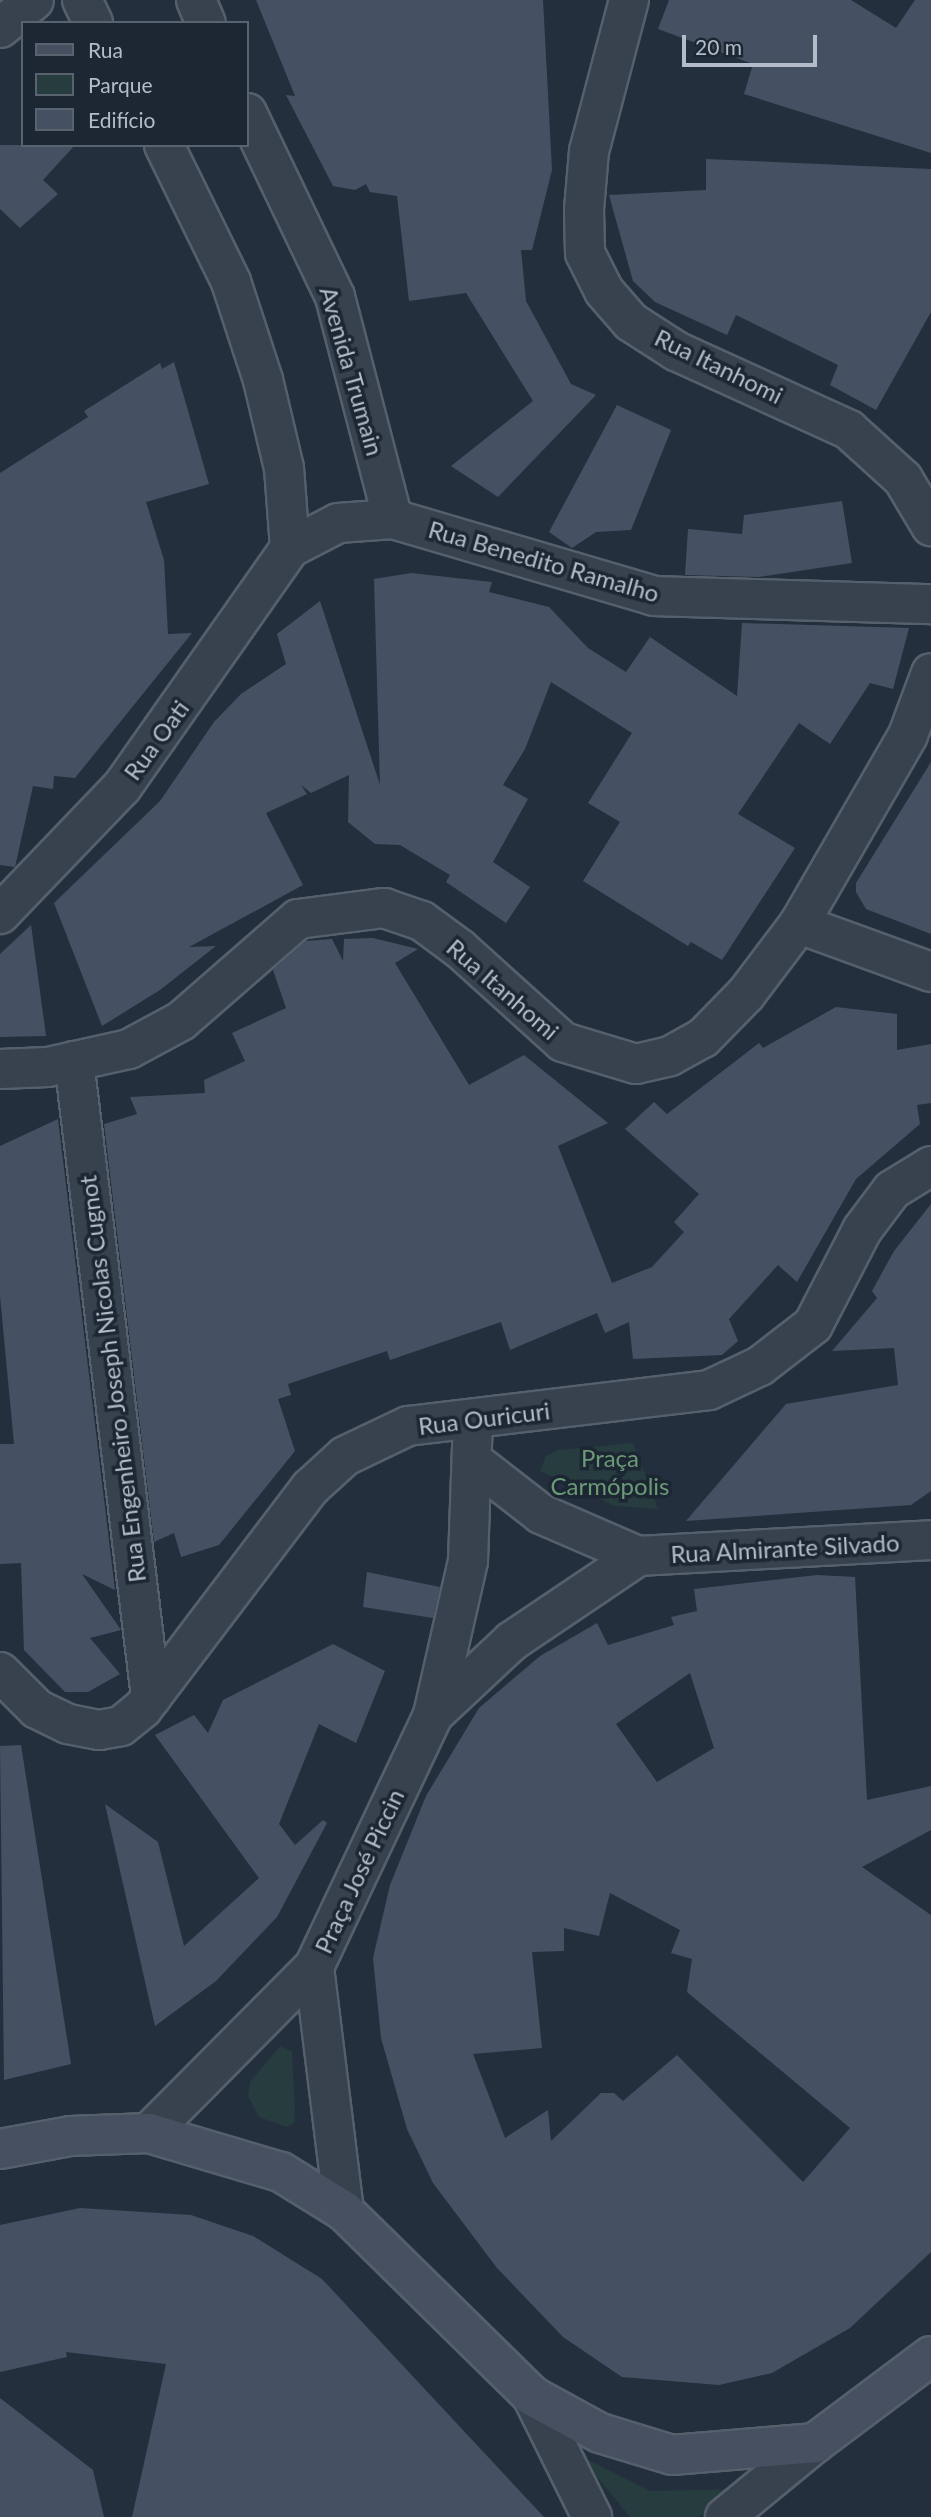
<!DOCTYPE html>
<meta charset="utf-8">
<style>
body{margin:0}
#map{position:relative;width:931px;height:2517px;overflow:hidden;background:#242f3e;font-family:Lato,sans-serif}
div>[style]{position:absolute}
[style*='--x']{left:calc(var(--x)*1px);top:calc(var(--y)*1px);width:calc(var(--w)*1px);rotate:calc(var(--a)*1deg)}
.green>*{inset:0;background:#263c3f}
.building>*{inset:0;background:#455162}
.roads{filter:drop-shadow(2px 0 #565f6c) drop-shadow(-2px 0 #565f6c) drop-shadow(0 2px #565f6c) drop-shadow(0 -2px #565f6c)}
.minor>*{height:38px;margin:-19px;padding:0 19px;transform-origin:19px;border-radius:19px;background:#38414e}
.tertiary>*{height:38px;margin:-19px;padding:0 19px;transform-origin:19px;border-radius:19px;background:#38414e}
.secondary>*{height:38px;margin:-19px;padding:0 19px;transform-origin:19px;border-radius:19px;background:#465061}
span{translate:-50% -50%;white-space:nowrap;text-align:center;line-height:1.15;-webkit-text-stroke:7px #1d2633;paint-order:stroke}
.street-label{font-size:24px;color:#b4bcc9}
.park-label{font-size:24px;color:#6b9a76}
.legend{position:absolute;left:21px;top:21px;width:228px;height:126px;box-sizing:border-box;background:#1d2633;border:2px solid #59626f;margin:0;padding:9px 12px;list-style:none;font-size:21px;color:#b4bcc9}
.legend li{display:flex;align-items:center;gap:14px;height:35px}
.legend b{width:35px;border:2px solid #59626f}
.scale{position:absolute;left:682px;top:35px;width:135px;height:32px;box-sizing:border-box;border:4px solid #b4bcc9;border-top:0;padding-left:9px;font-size:21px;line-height:24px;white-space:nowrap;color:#b4bcc9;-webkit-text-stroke:5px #1d2633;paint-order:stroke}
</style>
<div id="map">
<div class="green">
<i style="clip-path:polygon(633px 1443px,658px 1509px,615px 1506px,540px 1471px,546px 1456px,558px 1450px)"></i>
<i style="clip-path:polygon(280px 2046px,292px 2052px,295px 2111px,294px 2123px,286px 2127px,259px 2117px,248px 2096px,250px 2082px)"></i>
<i style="clip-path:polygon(579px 2455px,650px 2491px,742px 2489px,698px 2517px,630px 2517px)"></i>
</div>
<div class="building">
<i style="clip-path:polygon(256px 0,543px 0,552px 170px,532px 250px,521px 250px,526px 301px,571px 384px,596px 395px,498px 497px,451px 466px,533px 401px,466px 293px,409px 301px,397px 196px,370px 192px,366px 184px,355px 190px,333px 186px,286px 95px,295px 96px)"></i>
<i style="clip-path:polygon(669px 0,851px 0,896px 28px,915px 0,931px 0,931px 153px,744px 94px,753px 64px,658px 29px)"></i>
<i style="clip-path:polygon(0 145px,75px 145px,43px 180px,58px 194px,20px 228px,0 209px)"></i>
<i style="clip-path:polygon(706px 159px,931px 169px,931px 312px,876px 410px,830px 385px,838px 365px,736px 315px,727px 335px,655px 302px,633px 281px,609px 195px,706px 190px)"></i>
<i style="clip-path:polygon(174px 362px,209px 484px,146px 502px,164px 560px,168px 634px,192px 633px,75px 778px,54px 776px,53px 789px,33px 786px,15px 867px,0 865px,0 473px,88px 417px,84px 411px,160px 363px,162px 369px)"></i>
<i style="clip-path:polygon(617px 405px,671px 430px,631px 530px,596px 532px,572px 548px,549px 532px)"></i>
<i style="clip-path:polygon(842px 501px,852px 563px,759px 577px,685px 575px,688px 529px,742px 534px,744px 515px)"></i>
<i style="clip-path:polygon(411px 573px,492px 582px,489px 592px,549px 607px,588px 648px,626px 672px,650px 637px,737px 696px,742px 623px,909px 628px,893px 689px,870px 683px,830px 744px,799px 723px,738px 814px,795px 848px,722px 960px,691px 942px,688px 946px,583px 881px,620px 822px,588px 803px,632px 733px,551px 682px,525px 749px,503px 785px,528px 799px,493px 862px,530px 887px,506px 923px,446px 882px,450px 875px,400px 845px,375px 844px,348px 822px,349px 775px,311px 793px,301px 785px,307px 794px,266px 813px,303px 885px,189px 947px,216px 946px,160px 990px,102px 1026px,54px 903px,160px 801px,214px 722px,241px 694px,286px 664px,277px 634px,320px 601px,380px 785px,374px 579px)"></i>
<i style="clip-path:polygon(931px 762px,931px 934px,866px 909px,856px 892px,856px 883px)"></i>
<i style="clip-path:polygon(31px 925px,46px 1036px,0 1037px,0 954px)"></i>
<i style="clip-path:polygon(373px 938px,418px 949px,395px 963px,469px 1085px,524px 1055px,608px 1123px,558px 1146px,612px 1283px,652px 1267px,684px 1232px,674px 1222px,699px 1194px,625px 1129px,654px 1102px,667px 1114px,759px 1043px,763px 1048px,836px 1007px,897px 1014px,897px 1050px,931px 1044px,931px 1103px,917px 1105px,920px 1124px,856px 1179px,797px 1282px,778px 1265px,729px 1319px,738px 1341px,722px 1355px,633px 1359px,629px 1322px,605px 1333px,597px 1313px,510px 1350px,501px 1322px,390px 1360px,387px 1351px,288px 1384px,291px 1395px,278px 1399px,295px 1451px,219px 1545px,181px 1557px,174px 1533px,154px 1542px,104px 1124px,137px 1114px,130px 1097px,205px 1093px,204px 1080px,245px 1061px,232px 1033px,286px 1008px,273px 970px,306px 941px,332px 939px,343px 961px,344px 939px)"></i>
<i style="clip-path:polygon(58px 1119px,115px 1590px,82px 1574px,121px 1630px,90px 1638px,120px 1674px,88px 1692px,65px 1692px,24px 1650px,21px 1563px,0 1564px,0 1444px,14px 1444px,0 1296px,0 1146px)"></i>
<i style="clip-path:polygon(931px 1204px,931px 1491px,911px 1505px,686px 1521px,786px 1404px,898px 1385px,894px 1348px,832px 1351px,877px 1298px,872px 1291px,894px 1251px)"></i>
<i style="clip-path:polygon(367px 1572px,440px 1587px,433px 1618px,363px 1607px)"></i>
<i style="clip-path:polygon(evenodd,817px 1575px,855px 1577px,867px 1800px,931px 1786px,931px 1830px,862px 1867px,931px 1915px,931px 2252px,850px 2328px,772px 2373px,719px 2385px,622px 2377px,563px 2337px,497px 2268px,433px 2183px,407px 2129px,381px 2038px,373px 1958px,390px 1885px,426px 1796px,479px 1708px,540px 1656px,597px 1623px,608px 1645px,674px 1625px,671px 1617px,697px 1611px,694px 1589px,817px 1575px,690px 1673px,714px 1748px,657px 1782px,616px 1724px,690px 1673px,817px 1575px,610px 1893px,680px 1930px,671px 1953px,692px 1959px,687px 1992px,850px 2128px,803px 2182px,677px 2055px,623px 2101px,614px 2093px,601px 2093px,551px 2141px,548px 2110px,505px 2138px,473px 2054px,542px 2048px,532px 1952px,564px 1951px,564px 1928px,599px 1936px,610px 1893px)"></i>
<i style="clip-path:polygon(333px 1644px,385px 1671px,356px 1743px,319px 1724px,279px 1824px,295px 1845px,323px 1820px,327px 1823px,277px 1917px,216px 1981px,155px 2026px,105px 1804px,158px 1842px,184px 1946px,259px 1878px,155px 1735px,194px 1715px,208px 1733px,223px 1700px)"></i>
<i style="clip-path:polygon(21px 1745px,71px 2064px,4px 2080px,0 1746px)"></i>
<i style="clip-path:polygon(80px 2208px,191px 2215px,253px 2236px,322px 2279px,544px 2517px,132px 2517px,166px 2364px,66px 2352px,67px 2357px,0 2372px,0 2225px)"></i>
<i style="clip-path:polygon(0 2398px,93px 2470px,104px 2517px,0 2517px)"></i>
</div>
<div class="roads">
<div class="minor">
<i style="--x:82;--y:0;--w:25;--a:64"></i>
<i style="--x:196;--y:0;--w:25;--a:67"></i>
<i style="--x:629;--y:0;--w:156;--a:104.8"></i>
<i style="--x:589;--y:151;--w:58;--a:94.9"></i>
<i style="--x:584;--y:209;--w:44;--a:88.7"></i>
<i style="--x:585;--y:253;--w:42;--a:63.4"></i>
<i style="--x:604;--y:291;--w:41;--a:48.9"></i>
<i style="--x:631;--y:322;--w:54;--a:32.8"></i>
<i style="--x:676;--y:351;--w:190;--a:24.5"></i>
<i style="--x:849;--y:430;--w:73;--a:42.2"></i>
<i style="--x:903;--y:479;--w:55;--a:59.2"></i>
<i style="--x:0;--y:28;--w:44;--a:-39.5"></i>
<i style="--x:247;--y:113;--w:204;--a:64.4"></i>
<i style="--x:335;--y:297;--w:229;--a:75.4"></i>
<i style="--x:164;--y:145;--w:153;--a:63.9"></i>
<i style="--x:231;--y:282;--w:103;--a:71.9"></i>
<i style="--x:263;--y:380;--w:90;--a:76.6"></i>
<i style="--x:284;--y:468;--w:80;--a:85.7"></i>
<i style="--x:0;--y:914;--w:176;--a:-46.2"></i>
<i style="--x:122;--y:787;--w:292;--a:-54.9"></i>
<i style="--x:290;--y:548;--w:54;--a:-27.5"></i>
<i style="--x:338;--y:523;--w:55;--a:-4.2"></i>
<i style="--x:393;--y:519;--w:272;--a:16.4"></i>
<i style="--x:654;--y:596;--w:277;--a:1.7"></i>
<i style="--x:799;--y:924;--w:140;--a:20"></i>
<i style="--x:74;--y:1061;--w:641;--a:83.1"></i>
<i style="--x:0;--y:1069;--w:48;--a:-2.4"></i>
<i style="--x:48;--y:1067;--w:83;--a:-12.5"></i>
<i style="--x:129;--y:1049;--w:59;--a:-28.3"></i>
<i style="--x:181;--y:1021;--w:155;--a:-41.1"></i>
<i style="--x:298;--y:919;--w:87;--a:-7.3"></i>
<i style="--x:384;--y:908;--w:40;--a:18.9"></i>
<i style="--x:422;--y:921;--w:47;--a:36.4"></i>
<i style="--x:460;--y:949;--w:139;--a:42.1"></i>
<i style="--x:563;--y:1042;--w:76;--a:16.8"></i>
<i style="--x:636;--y:1064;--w:35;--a:-13"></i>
<i style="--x:670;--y:1056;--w:38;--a:-29"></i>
<i style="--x:703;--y:1038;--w:62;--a:-45.7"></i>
<i style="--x:746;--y:994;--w:88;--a:-52.9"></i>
<i style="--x:799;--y:924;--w:218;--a:-60"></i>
<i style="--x:908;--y:735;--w:66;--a:-69.6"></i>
<i style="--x:473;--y:1461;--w:86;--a:37.9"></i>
<i style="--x:541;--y:1514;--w:106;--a:23.4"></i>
<i style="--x:0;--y:1672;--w:52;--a:45"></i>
<i style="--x:37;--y:1709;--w:34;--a:26"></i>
<i style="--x:68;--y:1724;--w:32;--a:11"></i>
<i style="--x:99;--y:1730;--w:22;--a:-10"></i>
<i style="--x:121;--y:1726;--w:28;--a:-39"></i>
<i style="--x:143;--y:1708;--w:276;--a:-52.8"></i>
<i style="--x:310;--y:1488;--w:47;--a:-42.4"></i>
<i style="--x:345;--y:1456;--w:70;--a:-25.5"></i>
<i style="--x:408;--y:1426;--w:303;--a:-6.8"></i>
<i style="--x:709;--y:1390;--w:56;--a:-25.2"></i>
<i style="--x:760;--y:1366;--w:67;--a:-37.7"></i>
<i style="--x:813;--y:1325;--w:107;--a:-62.7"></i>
<i style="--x:862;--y:1230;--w:50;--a:-53.1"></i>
<i style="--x:892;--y:1190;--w:46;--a:-31.6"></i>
<i style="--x:433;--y:1715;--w:158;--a:-77.2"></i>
<i style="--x:468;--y:1561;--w:141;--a:-88"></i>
</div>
<div class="tertiary">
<i style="--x:314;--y:1967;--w:246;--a:83"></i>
<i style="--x:149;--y:2133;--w:234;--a:-45.2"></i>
<i style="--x:314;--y:1967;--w:279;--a:-64.7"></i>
<i style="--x:433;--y:1715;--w:108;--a:-43.1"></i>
<i style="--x:512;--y:1641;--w:152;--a:-34"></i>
<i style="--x:638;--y:1556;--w:293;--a:-3.1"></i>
<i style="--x:532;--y:2396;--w:135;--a:63.6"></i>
<i style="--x:725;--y:2517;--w:117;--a:-39.4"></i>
</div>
<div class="secondary">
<i style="--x:0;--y:2149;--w:71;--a:-10.5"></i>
<i style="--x:70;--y:2136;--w:79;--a:-2.2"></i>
<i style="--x:149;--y:2133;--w:138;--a:16.5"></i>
<i style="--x:281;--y:2172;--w:74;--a:31.8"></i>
<i style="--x:344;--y:2211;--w:264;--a:44.5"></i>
<i style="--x:532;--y:2396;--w:77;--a:28.6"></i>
<i style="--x:600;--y:2433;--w:75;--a:17"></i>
<i style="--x:672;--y:2455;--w:144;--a:-4.8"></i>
<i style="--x:815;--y:2443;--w:145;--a:-36.9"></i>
</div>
</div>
<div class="street-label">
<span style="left:719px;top:366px;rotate:26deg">Rua Itanhomi</span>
<span style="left:352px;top:371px;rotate:74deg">Avenida Trumain</span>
<span style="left:544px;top:561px;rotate:16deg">Rua Benedito Ramalho</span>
<span style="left:156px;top:740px;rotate:-54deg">Rua Oati</span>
<span style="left:503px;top:989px;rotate:41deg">Rua Itanhomi</span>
<span style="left:112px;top:1379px;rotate:-97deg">Rua Engenheiro Joseph Nicolas Cugnot</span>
<span style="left:484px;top:1418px;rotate:-7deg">Rua Ouricuri</span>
<span style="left:785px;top:1548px;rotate:-3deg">Rua Almirante Silvado</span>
<span style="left:359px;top:1871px;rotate:-65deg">Praça José Piccin</span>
</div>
<div class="park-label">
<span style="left:610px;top:1472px">Praça<br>Carmópolis</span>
</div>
<ul class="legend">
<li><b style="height:9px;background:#465061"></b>Rua</li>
<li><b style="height:19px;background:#263c3f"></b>Parque</li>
<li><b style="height:19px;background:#455162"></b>Edifício</li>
</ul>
<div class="scale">20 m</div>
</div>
